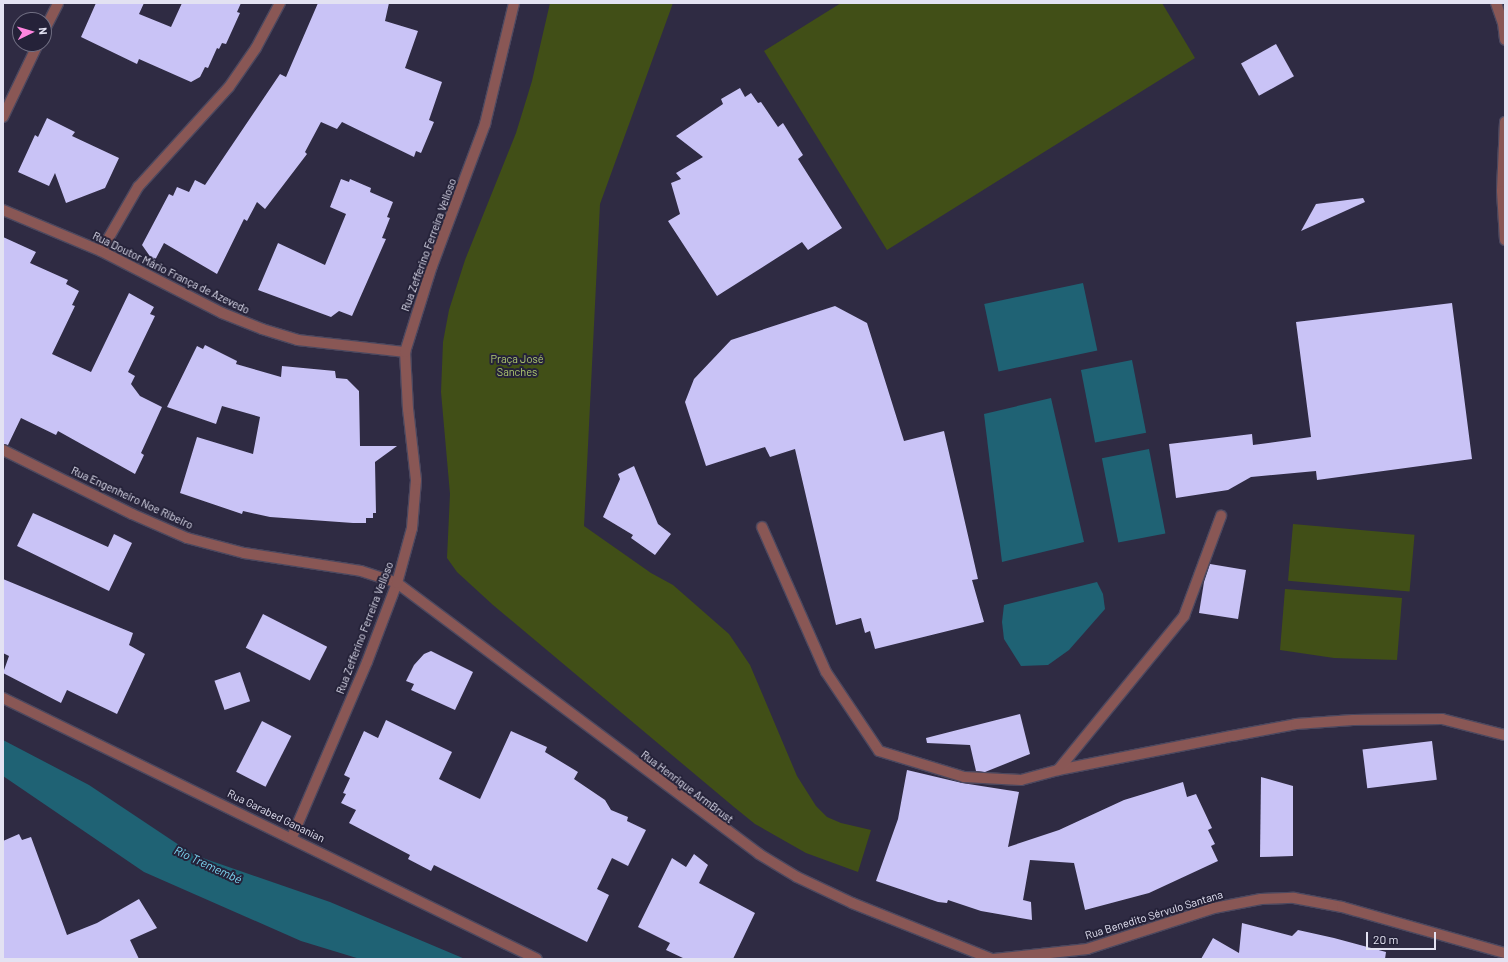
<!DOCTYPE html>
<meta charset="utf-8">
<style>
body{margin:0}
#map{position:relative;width:1508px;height:962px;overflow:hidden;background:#2f2b43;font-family:Barlow,sans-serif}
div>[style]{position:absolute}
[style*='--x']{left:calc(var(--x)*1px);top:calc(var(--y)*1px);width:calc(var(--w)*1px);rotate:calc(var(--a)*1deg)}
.green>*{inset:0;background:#414f17;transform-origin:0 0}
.water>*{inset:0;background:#1f6274;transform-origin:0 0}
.building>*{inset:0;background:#c9c3f6;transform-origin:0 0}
.roads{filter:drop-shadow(1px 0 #4c485f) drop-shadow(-1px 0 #4c485f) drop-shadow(0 1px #4c485f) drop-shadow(0 -1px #4c485f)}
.lane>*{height:10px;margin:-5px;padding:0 5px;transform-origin:5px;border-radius:5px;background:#895755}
.street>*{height:10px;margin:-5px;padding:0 5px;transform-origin:5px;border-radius:5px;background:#895755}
span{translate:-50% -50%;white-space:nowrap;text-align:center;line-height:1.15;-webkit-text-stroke:4px #252239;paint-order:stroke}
.street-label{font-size:11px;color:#e3e2f2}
.park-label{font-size:11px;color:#b1cb71}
.water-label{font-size:12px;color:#7ed9f5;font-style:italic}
.frame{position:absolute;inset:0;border:4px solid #e3e2f2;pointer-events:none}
.north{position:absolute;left:12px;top:12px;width:40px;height:40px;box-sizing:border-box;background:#252239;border:1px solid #716f83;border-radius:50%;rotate:85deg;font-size:11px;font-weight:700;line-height:16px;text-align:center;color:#e3e2f2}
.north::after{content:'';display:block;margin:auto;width:14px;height:18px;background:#ff85df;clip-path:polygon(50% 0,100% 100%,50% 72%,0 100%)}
.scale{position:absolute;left:1366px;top:932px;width:70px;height:18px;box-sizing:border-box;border:2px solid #e3e2f2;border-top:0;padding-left:5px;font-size:12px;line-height:14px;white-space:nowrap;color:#e3e2f2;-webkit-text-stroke:3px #252239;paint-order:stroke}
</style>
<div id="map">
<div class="green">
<i style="clip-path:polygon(550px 3px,673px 3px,600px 204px,584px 526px,651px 573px,673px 585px,729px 634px,750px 665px,797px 776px,816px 806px,827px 817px,841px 823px,871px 830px,858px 872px,806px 853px,755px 824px,734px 807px,493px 605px,457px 572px,447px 558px,450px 494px,441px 392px,443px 342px,449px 310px,465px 260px,516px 133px,532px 81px)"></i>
<i style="clip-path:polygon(841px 3px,1162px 3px,1195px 58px,887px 250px,764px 51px)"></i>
<i style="left:1293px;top:524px;width:122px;height:57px;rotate:5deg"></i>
<i style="clip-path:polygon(1285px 589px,1402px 598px,1397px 660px,1334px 658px,1280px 650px)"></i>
</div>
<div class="water">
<i style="left:1083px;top:283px;width:69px;height:101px;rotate:78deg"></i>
<i style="left:1132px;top:360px;width:74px;height:52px;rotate:79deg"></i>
<i style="clip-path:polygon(1051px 398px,1084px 542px,1002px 562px,984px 414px)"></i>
<i style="left:1149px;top:449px;width:86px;height:48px;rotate:79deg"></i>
<i style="clip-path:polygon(1097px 582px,1103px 594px,1105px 609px,1069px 650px,1048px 665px,1021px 666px,1004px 639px,1002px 622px,1004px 605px)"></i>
<i style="clip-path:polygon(3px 740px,89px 785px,194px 855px,330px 902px,465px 959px,360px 959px,301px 941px,144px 872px,3px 776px)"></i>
</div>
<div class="building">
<i style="clip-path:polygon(96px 3px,144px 3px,139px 14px,171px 27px,182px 3px,241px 3px,237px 12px,240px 13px,226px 44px,222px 43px,219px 49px,217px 48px,208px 68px,205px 67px,200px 77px,191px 82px,139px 59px,137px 64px,81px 37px)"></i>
<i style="clip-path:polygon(318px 3px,389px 3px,385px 21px,418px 31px,405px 68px,442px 82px,429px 120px,434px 122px,421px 153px,416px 151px,414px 157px,342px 122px,337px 129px,321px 122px,305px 152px,307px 154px,265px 209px,257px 202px,247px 221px,244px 219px,217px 274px,164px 243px,154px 262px,142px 245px,169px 194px,173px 196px,177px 187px,189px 192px,195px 180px,205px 185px,280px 74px,286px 77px)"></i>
<i style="left:1276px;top:44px;width:37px;height:40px;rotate:61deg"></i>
<i style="clip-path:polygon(740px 88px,745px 97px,751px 93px,758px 103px,761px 102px,778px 127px,783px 123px,803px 155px,798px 159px,842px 228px,808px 250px,802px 242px,717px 296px,668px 221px,680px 214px,671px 183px,681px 179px,676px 173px,703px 157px,676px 136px,723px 104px,721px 99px)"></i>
<i style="clip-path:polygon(47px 118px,75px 132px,72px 136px,119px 158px,105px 188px,66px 203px,55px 173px,49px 186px,18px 172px,35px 135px,38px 137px)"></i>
<i style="clip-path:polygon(341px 179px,349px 182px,350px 179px,371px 188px,370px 192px,393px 202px,387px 217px,390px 218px,382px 238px,386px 239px,352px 316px,339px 311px,331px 317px,258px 290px,278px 243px,325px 265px,346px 214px,330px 207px)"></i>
<i style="clip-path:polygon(1363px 198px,1365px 202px,1301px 231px,1316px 204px)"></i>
<i style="clip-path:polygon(3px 237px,36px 252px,30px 263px,68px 280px,66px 284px,79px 291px,72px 305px,75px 306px,52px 354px,91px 372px,129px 293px,154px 307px,150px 314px,155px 316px,128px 372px,135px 376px,131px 384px,140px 396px,162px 407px,141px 453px,144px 455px,135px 474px,58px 431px,56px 435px,21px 418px,8px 445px,3px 444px)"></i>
<i style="clip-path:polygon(1452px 303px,1472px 459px,1317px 480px,1316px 471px,1251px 477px,1228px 490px,1176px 498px,1169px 444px,1252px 434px,1253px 445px,1311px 437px,1296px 322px)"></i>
<i style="clip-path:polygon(835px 306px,867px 323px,904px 441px,944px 431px,978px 579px,972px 580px,984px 622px,875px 649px,870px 631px,865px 633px,861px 618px,836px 625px,795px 449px,770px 457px,765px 447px,706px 466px,685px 402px,694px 379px,731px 340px)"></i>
<i style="clip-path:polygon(205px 345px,237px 361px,236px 364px,281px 377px,282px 366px,335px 371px,336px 378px,347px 379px,359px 391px,360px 446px,397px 446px,375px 462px,376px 513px,373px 513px,373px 518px,366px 518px,366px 523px,353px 523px,270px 517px,243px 511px,242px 514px,180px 493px,197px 437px,253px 454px,260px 417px,222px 406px,216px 424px,167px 407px,197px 346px,203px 349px)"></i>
<i style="clip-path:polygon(634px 466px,658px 524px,671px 534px,655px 555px,631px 538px,633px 535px,603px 517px,620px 479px,618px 474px)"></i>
<i style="clip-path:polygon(33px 513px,108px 547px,114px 534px,132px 543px,109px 591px,17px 546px)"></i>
<i style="clip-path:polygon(1210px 564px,1246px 570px,1238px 619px,1199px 613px,1204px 582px)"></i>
<i style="clip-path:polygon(3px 579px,133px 633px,129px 645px,145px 654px,117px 714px,67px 690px,61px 703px,3px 673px,9px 656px,3px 653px)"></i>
<i style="left:263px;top:614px;width:72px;height:38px;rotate:27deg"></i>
<i style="clip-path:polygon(431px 651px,473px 672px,455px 710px,411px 690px,414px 684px,406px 681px,414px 665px,424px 654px)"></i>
<i style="left:240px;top:672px;width:31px;height:27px;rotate:71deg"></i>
<i style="clip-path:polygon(1020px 714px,1030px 754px,985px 772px,976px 771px,970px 745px,927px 743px,926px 738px)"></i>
<i style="clip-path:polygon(386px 720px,452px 752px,439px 779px,480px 799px,511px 731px,547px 747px,545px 752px,578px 772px,574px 779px,605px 800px,611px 810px,628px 817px,627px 821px,646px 830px,628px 866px,612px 858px,597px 889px,609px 895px,587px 942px,434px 865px,431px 871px,408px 859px,410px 855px,349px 823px,356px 810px,341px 803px,346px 794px,343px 793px,350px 778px,344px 775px,364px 731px,378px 738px)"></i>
<i style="left:262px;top:721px;width:33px;height:57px;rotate:27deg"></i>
<i style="left:1432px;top:741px;width:39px;height:70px;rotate:83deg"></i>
<i style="clip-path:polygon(907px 770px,962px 783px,1019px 792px,1008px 847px,1059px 830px,1124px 800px,1183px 782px,1187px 797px,1196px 794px,1212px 828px,1208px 830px,1215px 844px,1211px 846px,1218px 861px,1149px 893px,1085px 910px,1074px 863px,1030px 860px,1023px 900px,1031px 902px,1032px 920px,981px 911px,948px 900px,947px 903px,938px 902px,876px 881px,898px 819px)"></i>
<i style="clip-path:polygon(1261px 777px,1293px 786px,1293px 856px,1260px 857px)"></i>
<i style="clip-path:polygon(19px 834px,22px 840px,31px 837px,67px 935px,97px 923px,139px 899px,157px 928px,130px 940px,139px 959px,3px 959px,3px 841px)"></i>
<i style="clip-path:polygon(694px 854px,708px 865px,699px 883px,755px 913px,733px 959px,685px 959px,666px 950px,670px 943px,638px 927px,672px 858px,686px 867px)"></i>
<i style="clip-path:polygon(1242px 923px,1292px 936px,1298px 930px,1334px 938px,1386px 952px,1385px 959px,1201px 959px,1213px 938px,1239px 953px)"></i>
</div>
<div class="roads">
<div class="lane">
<i style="--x:762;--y:527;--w:158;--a:66.2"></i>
<i style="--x:826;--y:672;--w:95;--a:56.1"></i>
<i style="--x:879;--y:751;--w:89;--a:17"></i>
<i style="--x:964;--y:777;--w:57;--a:3"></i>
<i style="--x:1021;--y:780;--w:38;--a:-15"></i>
<i style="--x:1058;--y:770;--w:177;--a:-11.1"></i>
<i style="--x:1232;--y:736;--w:65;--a:-10.6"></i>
<i style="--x:1296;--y:724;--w:57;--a:-4"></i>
<i style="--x:1353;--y:720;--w:89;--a:-0.6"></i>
<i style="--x:1442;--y:719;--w:65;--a:14.3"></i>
<i style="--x:1058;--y:770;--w:199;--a:-50.7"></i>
<i style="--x:1184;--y:616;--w:107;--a:-69.7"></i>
</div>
<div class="street">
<i style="--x:1496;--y:3;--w:21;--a:71"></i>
<i style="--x:1503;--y:23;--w:17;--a:83"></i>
<i style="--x:44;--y:31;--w:31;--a:-63"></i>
<i style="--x:3;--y:117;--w:81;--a:-64.4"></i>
<i style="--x:1505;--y:122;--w:69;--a:92.5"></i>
<i style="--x:1502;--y:191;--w:49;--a:86.5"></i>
<i style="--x:3;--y:210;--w:106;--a:22.7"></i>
<i style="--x:101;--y:251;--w:136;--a:27.1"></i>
<i style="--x:222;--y:313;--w:43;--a:21.8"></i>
<i style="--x:262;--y:329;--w:38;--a:17"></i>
<i style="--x:298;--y:340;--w:108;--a:6.4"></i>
<i style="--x:101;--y:251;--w:74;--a:-60"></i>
<i style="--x:138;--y:187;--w:135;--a:-47.7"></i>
<i style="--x:229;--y:87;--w:47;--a:-55.3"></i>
<i style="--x:256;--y:48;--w:51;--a:-61.9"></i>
<i style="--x:3;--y:450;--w:144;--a:26.4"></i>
<i style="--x:132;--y:514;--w:60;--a:23.6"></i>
<i style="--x:187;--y:538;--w:59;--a:14.7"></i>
<i style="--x:244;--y:553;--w:118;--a:8.7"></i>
<i style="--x:361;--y:571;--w:38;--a:18"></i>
<i style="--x:397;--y:583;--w:452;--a:36.8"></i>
<i style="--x:759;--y:854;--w:44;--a:31.2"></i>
<i style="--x:797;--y:877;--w:61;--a:25.3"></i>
<i style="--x:852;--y:903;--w:151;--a:21.8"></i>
<i style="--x:3;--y:698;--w:594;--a:26.05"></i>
<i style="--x:292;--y:837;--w:190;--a:-66.8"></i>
<i style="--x:367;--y:662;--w:85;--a:-69.2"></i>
<i style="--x:397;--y:583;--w:57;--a:-74.7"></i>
<i style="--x:412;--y:528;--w:48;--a:-85.2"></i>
<i style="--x:416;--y:480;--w:71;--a:-96.4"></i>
<i style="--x:408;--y:409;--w:57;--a:-93"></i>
<i style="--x:405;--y:352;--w:90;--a:-72.6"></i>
<i style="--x:432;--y:266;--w:152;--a:-69.5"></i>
<i style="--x:485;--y:124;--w:124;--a:-76.5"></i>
<i style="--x:994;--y:959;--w:94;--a:-6.1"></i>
<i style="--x:1087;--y:949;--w:133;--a:-17.9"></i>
<i style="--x:1214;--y:908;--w:48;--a:-10.8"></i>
<i style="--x:1261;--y:899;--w:33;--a:-2"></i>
<i style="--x:1294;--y:898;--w:49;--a:10.6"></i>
<i style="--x:1342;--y:907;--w:169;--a:15.8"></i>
</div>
</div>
<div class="street-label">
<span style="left:429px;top:245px;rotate:-70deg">Rua Zefferino Ferreira Velloso</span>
<span style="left:171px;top:273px;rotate:26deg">Rua Doutor Mário França de Azevedo</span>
<span style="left:132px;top:498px;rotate:25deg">Rua Engenheiro Noe Ribeiro</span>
<span style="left:365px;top:628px;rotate:-69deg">Rua Zefferino Ferreira Velloso</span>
<span style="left:687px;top:787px;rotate:37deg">Rua Henrique ArmBrust</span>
<span style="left:276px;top:816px;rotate:26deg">Rua Garabed Gananian</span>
<span style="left:1154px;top:915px;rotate:-17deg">Rua Benedito Sérvulo Santana</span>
</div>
<div class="park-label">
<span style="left:517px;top:366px">Praça José<br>Sanches</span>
</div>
<div class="water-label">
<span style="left:208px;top:865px;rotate:25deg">Rio Tremembé</span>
</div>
<div class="frame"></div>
<div class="north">N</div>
<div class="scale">20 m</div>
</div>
